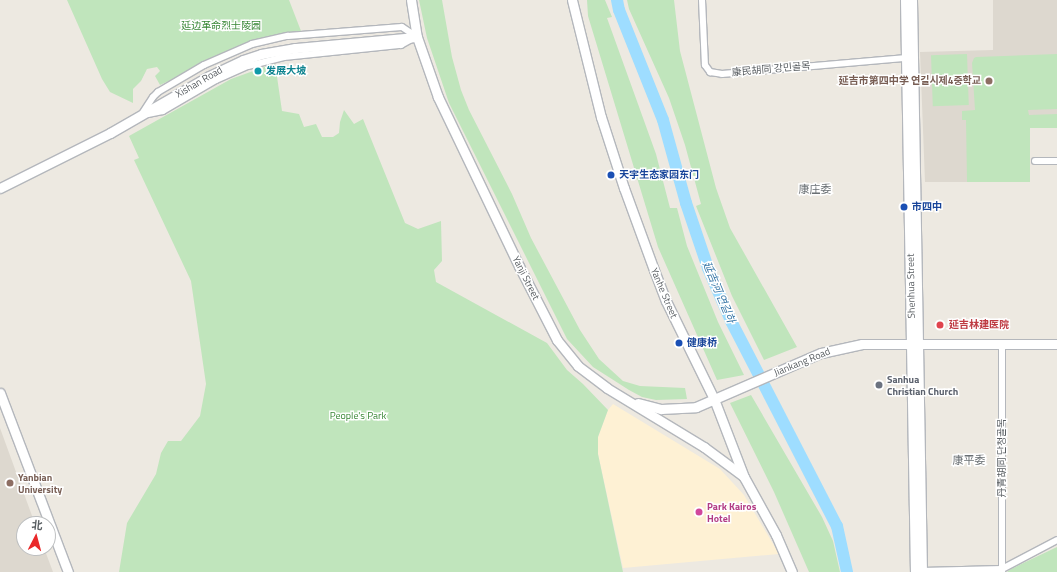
<!DOCTYPE html>
<meta charset="utf-8">
<style>
body{margin:0}
#map{position:relative;width:1057px;height:572px;overflow:hidden;background:#ede9e1;font-family:"Titillium Web","Noto Sans SC","Noto Sans KR",sans-serif}
div>[style]{position:absolute}
[style*='--x']{left:calc(var(--x)*1px);top:calc(var(--y)*1px);width:calc(var(--w)*1px);rotate:calc(var(--a)*1deg)}
.commercial>*{inset:0;background:#fef1d4}
.education>*{inset:0;background:#ddd8cf}
.green>*{inset:0;background:#c0e5bc;transform-origin:0 0}
.river>*{height:12px;margin:-6px;padding:0 6px;transform-origin:6px;border-radius:6px;background:#9eddff}
.roads{filter:drop-shadow(1px 0 #b4b7bc) drop-shadow(-1px 0 #b4b7bc) drop-shadow(0 1px #b4b7bc) drop-shadow(0 -1px #b4b7bc)}
.street>*{height:6px;margin:-3px;padding:0 3px;transform-origin:3px;border-radius:3px;background:#fff}
.secondary>*{height:9px;margin:-4.5px;padding:0 4.5px;transform-origin:4.5px;border-radius:4.5px;background:#fff}
.dots>*{width:11px;height:11px;translate:-50% -50%;box-sizing:border-box;border:2px solid #fff;border-radius:50%}
span{translate:-50% -50%;white-space:nowrap;text-align:center;line-height:1.15;-webkit-text-stroke:3px #fff;paint-order:stroke}
.park-label{font-size:10px;color:#378634}
.street-label{font-size:10px;color:#595e62}
.culture-label{font-size:10px;color:#0d838f;font-weight:700}
.left{translate:0 -50%;text-align:left}
.education-label{font-size:10px;color:#785e54;font-weight:700}
.right{translate:-100% -50%;text-align:right}
.transit-label{font-size:10px;color:#164399;font-weight:700}
.health-label{font-size:10px;color:#be3a42;font-weight:700}
.worship-label{font-size:10px;color:#5b616d;font-weight:700}
.hotel-label{font-size:10px;color:#b23c85;font-weight:700}
.neighbourhood-label{font-size:11px;color:#6a7074}
.water-label{font-size:11px;color:#3978a8;font-style:italic}
.north{position:absolute;left:16px;top:516px;width:40px;height:40px;box-sizing:border-box;background:#fff;border:1px solid #bdbfc0;border-radius:50%;rotate:6deg;font-size:11px;font-weight:700;line-height:16px;text-align:center;color:#595e62}
.north::after{content:'';display:block;margin:auto;width:14px;height:18px;background:#ea292a;clip-path:polygon(50% 0,100% 100%,50% 72%,0 100%)}
</style>
<div id="map">
<div class="commercial">
<i style="clip-path:polygon(613px 404px,720px 469px,744px 495px,779px 554px,623px 568px,598px 454px,598px 437px,608px 410px)"></i>
</div>
<div class="education">
<i style="clip-path:polygon(993px 0,1057px 0,1057px 128px,1030px 128px,1030px 182px,925px 182px,920px 52px,993px 50px)"></i>
<i style="clip-path:polygon(0 428px,35px 524px,24px 524px,24px 548px,44px 548px,53px 572px,0 572px)"></i>
</div>
<div class="green">
<i style="clip-path:polygon(67px 0,289px 0,301px 31px,265px 37px,251px 42px,160px 85px,155px 76px,160px 71px,157px 67px,147px 69px,141px 81px,133px 89px,133px 103px,110px 92px,102px 79px)"></i>
<i style="clip-path:polygon(419px 0,442px 0,452px 57px,461px 90px,469px 110px,512px 194px,531px 238px,580px 330px,599px 359px,623px 381px,640px 386px,685px 388px,687px 399px,656px 400px,642px 397px,629px 390px,593px 367px,567px 339px,449px 103px,427px 38px)"></i>
<i style="clip-path:polygon(587px 0,605px 0,612px 17px,607px 18px,656px 154px,670px 208px,677px 208px,687px 246px,718px 322px,744px 375px,717px 380px,658px 247px,588px 16px)"></i>
<i style="clip-path:polygon(627px 0,674px 0,680px 51px,716px 188px,730px 228px,797px 347px,764px 360px,732px 296px,696px 206px,701px 204px,685px 145px,669px 98px,629px 9px)"></i>
<i style="left:967px;top:54px;width:51px;height:36px;rotate:88deg"></i>
<i style="clip-path:polygon(1057px 54px,1057px 109px,1028px 110px,1029px 115px,1057px 114px,1057px 128px,1030px 128px,1030px 182px,967px 182px,966px 120px,962px 120px,962px 111px,975px 110px,972px 63px,974px 58px,976px 57px)"></i>
<i style="clip-path:polygon(275px 63px,282px 111px,299px 114px,304px 127px,316px 124px,322px 137px,333px 137px,339px 133px,340px 122px,344px 110px,354px 124px,363px 119px,405px 223px,418px 229px,441px 221px,442px 261px,434px 270px,436px 282px,547px 343px,567px 370px,583px 384px,608px 410px,598px 437px,598px 454px,623px 572px,119px 572px,127px 523px,156px 474px,161px 453px,168px 441px,181px 441px,200px 416px,206px 384px,191px 281px,134px 160px,139px 158px,129px 136px,231px 79px)"></i>
<i style="clip-path:polygon(751px 395px,822px 517px,833px 541px,840px 572px,809px 572px,774px 492px,730px 403px)"></i>
<i style="clip-path:polygon(1057px 547px,1057px 572px,1007px 572px,1011px 569px)"></i>
</div>
<div class="river">
<i style="--x:617;--y:0;--w:10;--a:79"></i>
<i style="--x:619;--y:10;--w:118;--a:68.2"></i>
<i style="--x:663;--y:120;--w:86;--a:74.5"></i>
<i style="--x:686;--y:203;--w:69;--a:71.3"></i>
<i style="--x:708;--y:268;--w:58;--a:66.5"></i>
<i style="--x:731;--y:321;--w:231;--a:62.7"></i>
<i style="--x:837;--y:526;--w:47;--a:77.7"></i>
</div>
<div class="roads">
<div class="street">
<i style="--x:702;--y:0;--w:65;--a:87.4"></i>
<i style="--x:705;--y:65;--w:9;--a:54"></i>
<i style="--x:710;--y:72;--w:12;--a:9"></i>
<i style="--x:722;--y:74;--w:185;--a:-5"></i>
<i style="--x:142;--y:114;--w:20;--a:-57"></i>
<i style="--x:153;--y:97;--w:7;--a:-45"></i>
<i style="--x:158;--y:92;--w:53;--a:-30.4"></i>
<i style="--x:204;--y:65;--w:52;--a:-23.6"></i>
<i style="--x:252;--y:44;--w:37;--a:-13"></i>
<i style="--x:288;--y:36;--w:114;--a:-4.5"></i>
<i style="--x:402;--y:27;--w:18;--a:34"></i>
<i style="--x:148;--y:114;--w:15;--a:-11"></i>
<i style="--x:163;--y:111;--w:61;--a:-30.3"></i>
<i style="--x:216;--y:80;--w:35;--a:-24"></i>
<i style="--x:248;--y:66;--w:37;--a:-14"></i>
<i style="--x:284;--y:57;--w:118;--a:-5.9"></i>
<i style="--x:401;--y:45;--w:13;--a:-29"></i>
<i style="--x:1035;--y:161;--w:22;--a:0"></i>
<i style="--x:1002;--y:345;--w:227;--a:90"></i>
<i style="--x:922;--y:571;--w:80;--a:-1.4"></i>
<i style="--x:1002;--y:569;--w:62;--a:-27.8"></i>
</div>
<div class="secondary">
<i style="--x:411;--y:0;--w:37;--a:81"></i>
<i style="--x:417;--y:37;--w:64;--a:70.7"></i>
<i style="--x:438;--y:97;--w:187;--a:64.4"></i>
<i style="--x:519;--y:266;--w:83;--a:62.8"></i>
<i style="--x:557;--y:340;--w:33;--a:51"></i>
<i style="--x:578;--y:366;--w:36;--a:37"></i>
<i style="--x:607;--y:388;--w:114;--a:31.3"></i>
<i style="--x:704;--y:447;--w:49;--a:36.6"></i>
<i style="--x:572;--y:0;--w:121;--a:76.1"></i>
<i style="--x:601;--y:117;--w:75;--a:72.1"></i>
<i style="--x:624;--y:188;--w:87;--a:69.9"></i>
<i style="--x:654;--y:270;--w:33;--a:69"></i>
<i style="--x:666;--y:301;--w:109;--a:63.9"></i>
<i style="--x:714;--y:399;--w:84;--a:69"></i>
<i style="--x:744;--y:477;--w:66;--a:61.1"></i>
<i style="--x:776;--y:535;--w:40;--a:66.6"></i>
<i style="--x:905;--y:0;--w:572;--a:89"></i>
<i style="--x:912;--y:0;--w:572;--a:89"></i>
<i style="--x:0;--y:188;--w:123;--a:-26.6"></i>
<i style="--x:110;--y:133;--w:114;--a:-29.9"></i>
<i style="--x:209;--y:76;--w:38;--a:-25"></i>
<i style="--x:243;--y:60;--w:19;--a:-18"></i>
<i style="--x:261;--y:54;--w:35;--a:-10"></i>
<i style="--x:295;--y:48;--w:122;--a:-5.2"></i>
<i style="--x:0;--y:393;--w:191;--a:69.2"></i>
<i style="--x:638;--y:403;--w:24;--a:15"></i>
<i style="--x:661;--y:409;--w:35;--a:-3"></i>
<i style="--x:696;--y:407;--w:136;--a:-23.4"></i>
<i style="--x:821;--y:353;--w:42;--a:-12.4"></i>
<i style="--x:862;--y:344;--w:195;--a:0"></i>
</div>
</div>
<div class="dots">
<i style="left:258px;top:71px;background:#0f9aa8"></i>
<i style="left:989px;top:81px;background:#8d6e63"></i>
<i style="left:611px;top:175px;background:#1a4fb4"></i>
<i style="left:904px;top:207px;background:#1a4fb4"></i>
<i style="left:940px;top:325px;background:#e0444e"></i>
<i style="left:679px;top:343px;background:#1a4fb4"></i>
<i style="left:879px;top:385px;background:#6b7280"></i>
<i style="left:10px;top:483px;background:#8d6e63"></i>
<i style="left:699px;top:512px;background:#d1479c"></i>
</div>
<div class="park-label">
<span style="left:221px;top:26px">延边革命烈士陵园</span>
<span style="left:358px;top:416px">People's Park</span>
</div>
<div class="street-label">
<span style="left:771px;top:69px;rotate:-5deg">康民胡同 강민골목</span>
<span style="left:199px;top:82px;rotate:-30deg">Xishan Road</span>
<span style="left:526px;top:278px;rotate:63deg">Yanji Street</span>
<span style="left:911px;top:286px;rotate:-91deg">Shenhua Street</span>
<span style="left:664px;top:293px;rotate:67deg">Yanhe Street</span>
<span style="left:802px;top:362px;rotate:-22deg">Jiankang Road</span>
<span style="left:1002px;top:458px;rotate:-90deg">丹青胡同 단청골목</span>
</div>
<div class="culture-label">
<span class="left" style="left:266px;top:71px">发展大坡</span>
</div>
<div class="education-label">
<span class="right" style="left:981px;top:81px">延吉市第四中学 연길시제4중학교</span>
<span class="left" style="left:18px;top:483px">Yanbian<br>University</span>
</div>
<div class="transit-label">
<span class="left" style="left:619px;top:175px">天宇生态家园东门</span>
<span class="left" style="left:912px;top:207px">市四中</span>
<span class="left" style="left:687px;top:343px">健康桥</span>
</div>
<div class="health-label">
<span class="left" style="left:949px;top:325px">延吉林建医院</span>
</div>
<div class="worship-label">
<span class="left" style="left:887px;top:385px">Sanhua<br>Christian Church</span>
</div>
<div class="hotel-label">
<span class="left" style="left:707px;top:512px">Park Kairos<br>Hotel</span>
</div>
<div class="neighbourhood-label">
<span style="left:815px;top:189px">康庄委</span>
<span style="left:969px;top:460px">康平委</span>
</div>
<div class="water-label">
<span style="left:719px;top:292px;rotate:67deg">延吉河 연길하</span>
</div>
<div class="north">北</div>
</div>
